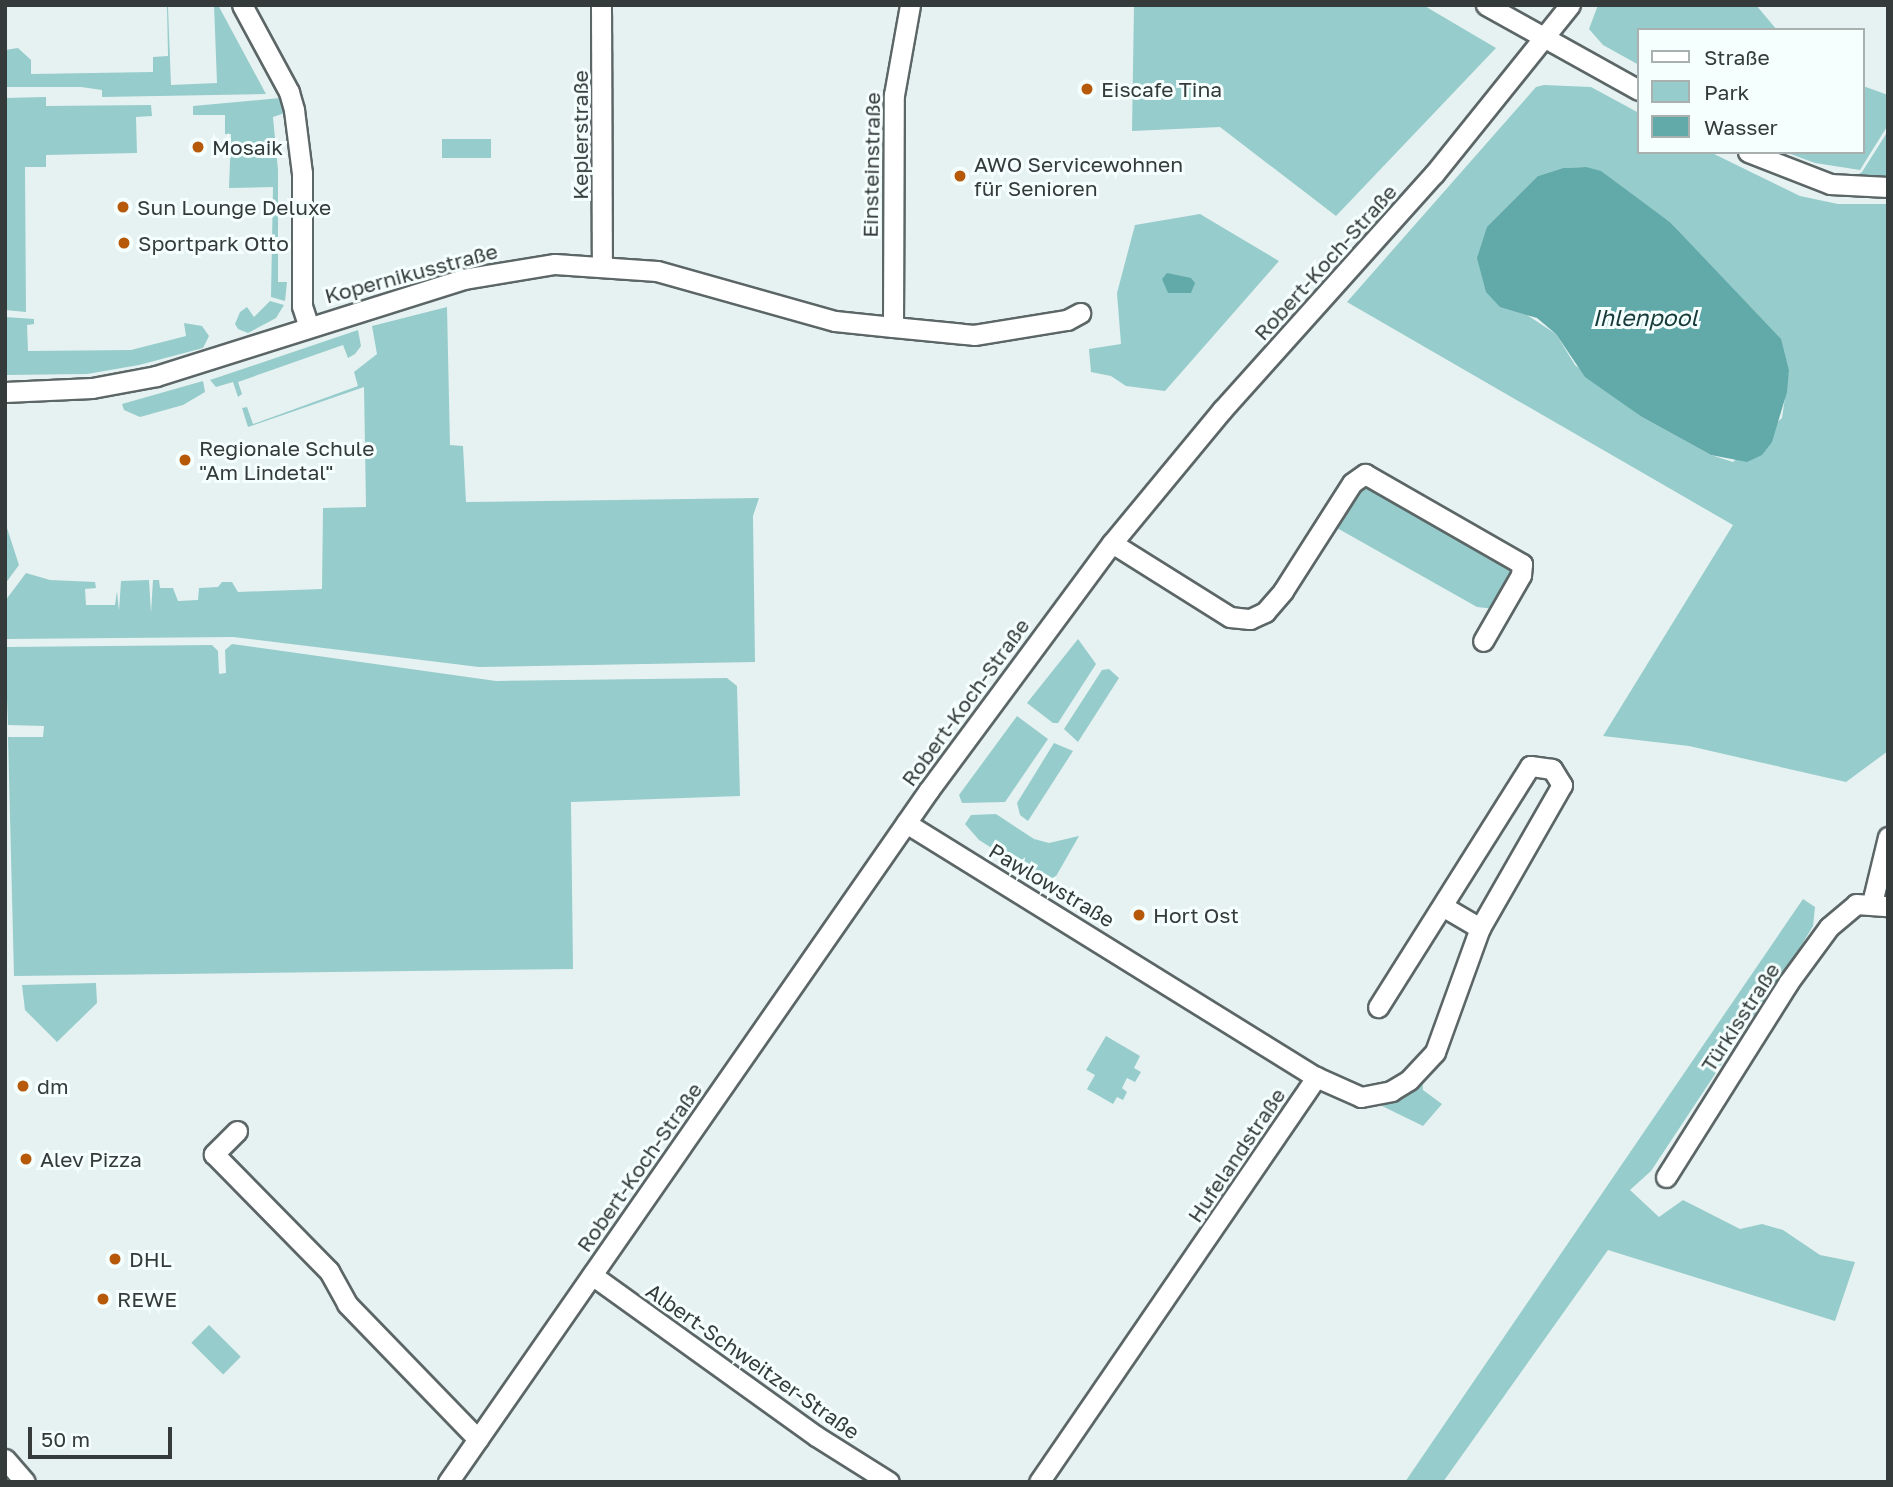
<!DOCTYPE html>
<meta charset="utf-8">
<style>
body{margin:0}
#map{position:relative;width:1893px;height:1487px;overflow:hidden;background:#e6f2f1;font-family:"Golos Text",sans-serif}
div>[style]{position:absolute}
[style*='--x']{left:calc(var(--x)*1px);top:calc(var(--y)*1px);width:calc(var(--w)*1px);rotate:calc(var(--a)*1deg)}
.green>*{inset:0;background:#96cccb;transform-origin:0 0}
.water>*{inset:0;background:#62a9a9}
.roads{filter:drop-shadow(2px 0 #5c6666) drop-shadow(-2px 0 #5c6666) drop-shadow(0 2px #5c6666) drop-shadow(0 -2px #5c6666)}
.minor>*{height:19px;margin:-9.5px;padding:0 9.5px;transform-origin:9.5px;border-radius:9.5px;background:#fff}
.dots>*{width:19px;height:19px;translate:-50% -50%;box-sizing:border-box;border:4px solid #f5fffe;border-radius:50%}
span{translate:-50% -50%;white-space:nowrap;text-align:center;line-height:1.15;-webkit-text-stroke:6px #f5fffe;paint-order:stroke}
.poi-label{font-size:21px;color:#353a3a}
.left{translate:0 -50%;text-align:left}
.street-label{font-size:21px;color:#353a3a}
.water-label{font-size:23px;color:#173b3b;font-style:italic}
.frame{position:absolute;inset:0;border:7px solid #353a3a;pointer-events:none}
.legend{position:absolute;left:1637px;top:28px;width:228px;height:126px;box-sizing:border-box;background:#f5fffe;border:2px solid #a8b0b0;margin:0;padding:9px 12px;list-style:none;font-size:21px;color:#353a3a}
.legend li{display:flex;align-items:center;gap:14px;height:35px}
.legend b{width:35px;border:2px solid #a8b0b0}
.scale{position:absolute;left:28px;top:1427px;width:144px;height:32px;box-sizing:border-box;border:4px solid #353a3a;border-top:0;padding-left:9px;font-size:21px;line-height:24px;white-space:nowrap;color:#353a3a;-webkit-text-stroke:5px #f5fffe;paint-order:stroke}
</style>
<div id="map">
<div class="green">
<i style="clip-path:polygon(151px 5px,183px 5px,168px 7px,171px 85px,217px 83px,214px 5px,218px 5px,266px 94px,102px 97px,102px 90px,81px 87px,5px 87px,5px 50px,18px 48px,31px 60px,31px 74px,153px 72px,153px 57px,168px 56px,167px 7px)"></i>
<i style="clip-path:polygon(1134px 5px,1423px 5px,1496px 48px,1336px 216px,1220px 127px,1132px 131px)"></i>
<i style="clip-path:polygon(1598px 5px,1756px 5px,1777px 30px,1639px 30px,1639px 65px,1603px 45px,1589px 29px)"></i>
<i style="clip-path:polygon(evenodd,1544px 85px,1591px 87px,1639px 113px,1639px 152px,1710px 152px,1800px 196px,1838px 204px,1888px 204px,1888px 751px,1846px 782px,1689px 746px,1603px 736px,1733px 525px,1347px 302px,1536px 87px,1544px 85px,1586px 167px,1671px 223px,1780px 339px,1789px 370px,1782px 418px,1733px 462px,1711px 455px,1642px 417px,1575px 365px,1556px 334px,1524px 313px,1538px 176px,1563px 168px,1586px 167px)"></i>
<i style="clip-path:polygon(1863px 86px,1888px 95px,1888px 125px,1860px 170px,1815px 163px,1785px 152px,1863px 152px)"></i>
<i style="clip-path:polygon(46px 97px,46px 106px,151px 105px,152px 116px,136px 117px,137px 153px,46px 155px,46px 167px,25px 167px,26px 312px,5px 310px,5px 98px)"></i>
<i style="clip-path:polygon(280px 98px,285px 113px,273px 117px,278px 170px,278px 282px,287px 282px,285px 301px,271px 297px,273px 187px,229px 188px,231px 134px,225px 134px,225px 115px,193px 115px,193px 106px)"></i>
<i style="clip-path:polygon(1888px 131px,1888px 176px,1854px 177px,1862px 172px)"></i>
<i style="left:491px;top:139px;width:19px;height:49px;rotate:90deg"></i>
<i style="clip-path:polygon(1200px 214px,1279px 261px,1165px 391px,1126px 386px,1111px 376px,1091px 372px,1089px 349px,1121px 344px,1117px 293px,1135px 225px)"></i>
<i style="clip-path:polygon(270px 301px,284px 305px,276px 318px,248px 333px,238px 329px,235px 324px,240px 312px,247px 307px,254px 317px)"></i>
<i style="clip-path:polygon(447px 307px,450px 445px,463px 446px,466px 502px,759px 498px,753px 516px,755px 662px,479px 667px,233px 637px,5px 639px,5px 601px,26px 573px,50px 580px,95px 582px,96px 588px,85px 589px,86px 605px,115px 605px,117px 591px,119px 611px,121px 581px,149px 580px,151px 613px,153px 580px,159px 580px,160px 588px,173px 588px,178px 601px,198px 600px,199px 588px,218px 587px,222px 582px,232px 582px,238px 592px,322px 589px,323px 508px,366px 507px,364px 387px,248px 427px,242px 408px,247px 407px,253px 424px,358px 386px,354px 372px,377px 354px,372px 326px)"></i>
<i style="clip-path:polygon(5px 317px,34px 319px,34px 324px,27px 325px,28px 351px,131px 350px,186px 336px,184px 323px,202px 326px,209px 336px,203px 348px,139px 365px,87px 374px,5px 375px)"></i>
<i style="clip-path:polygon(358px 330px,361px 346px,355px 354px,348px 358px,343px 345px,238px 382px,242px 394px,238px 397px,233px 382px,216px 387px,210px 380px)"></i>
<i style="clip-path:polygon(203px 381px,205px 392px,183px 405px,140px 417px,124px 410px,122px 404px)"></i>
<i style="clip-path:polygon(6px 464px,7px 528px,19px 565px,5px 584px)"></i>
<i style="clip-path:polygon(1365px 484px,1514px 569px,1495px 609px,1477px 607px,1337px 528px,1335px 522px,1349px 498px)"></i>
<i style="clip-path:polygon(1078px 639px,1096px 664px,1058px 723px,1053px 723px,1027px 703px)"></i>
<i style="clip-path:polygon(232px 644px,496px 681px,727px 678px,737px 686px,740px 796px,571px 802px,573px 969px,14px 976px,8px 737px,43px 737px,44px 726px,8px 725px,5px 647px,212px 645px,218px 651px,219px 674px,226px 673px,225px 650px)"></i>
<i style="clip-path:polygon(1109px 669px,1119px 678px,1078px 742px,1064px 729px,1102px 670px)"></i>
<i style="clip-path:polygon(1017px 716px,1048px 739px,1005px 802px,962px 803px,959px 795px)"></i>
<i style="clip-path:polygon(1054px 743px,1073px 751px,1028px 821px,1020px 815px,1017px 803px)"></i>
<i style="clip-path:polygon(996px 814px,1034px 839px,1049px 843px,1079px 836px,1051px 885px,979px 840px,965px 824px,971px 815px)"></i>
<i style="clip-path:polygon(1803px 899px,1815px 907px,1813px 926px,1765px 1006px,1728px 1037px,1725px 1059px,1651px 1171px,1630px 1190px,1659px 1217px,1683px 1200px,1740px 1229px,1762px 1224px,1783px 1230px,1820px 1255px,1855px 1262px,1835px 1321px,1608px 1250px,1443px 1482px,1405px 1482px)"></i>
<i style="clip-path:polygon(96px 983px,97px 1003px,57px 1042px,25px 1010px,22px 985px)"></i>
<i style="clip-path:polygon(1106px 1036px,1140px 1056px,1134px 1068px,1141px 1072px,1135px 1082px,1127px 1078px,1122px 1088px,1127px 1092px,1123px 1100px,1117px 1097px,1113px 1104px,1087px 1089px,1095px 1075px,1086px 1070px)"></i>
<i style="clip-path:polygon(1422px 1077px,1423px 1090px,1442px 1104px,1423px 1126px,1382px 1106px)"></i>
<i style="left:209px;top:1325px;width:45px;height:25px;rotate:45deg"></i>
</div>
<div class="water">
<i style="clip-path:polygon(1586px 167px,1601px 171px,1671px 223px,1781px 339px,1789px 370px,1787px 392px,1772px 442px,1762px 455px,1747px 462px,1711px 455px,1642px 417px,1585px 377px,1556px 334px,1537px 318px,1500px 307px,1486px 292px,1477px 258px,1487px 227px,1538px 176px,1563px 168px)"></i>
<i style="clip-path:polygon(1167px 273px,1191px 278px,1195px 283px,1191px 293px,1168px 293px,1162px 279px)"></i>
</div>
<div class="roads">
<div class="minor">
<i style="--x:242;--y:5;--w:99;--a:61.6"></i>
<i style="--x:289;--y:92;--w:19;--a:74"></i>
<i style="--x:294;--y:110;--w:64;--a:82.8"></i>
<i style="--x:302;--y:173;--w:133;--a:90"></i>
<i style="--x:302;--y:306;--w:20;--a:72"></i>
<i style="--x:601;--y:5;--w:259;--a:89.8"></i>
<i style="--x:1486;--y:5;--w:175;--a:29.1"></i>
<i style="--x:1748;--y:152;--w:88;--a:21.3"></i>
<i style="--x:1830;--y:184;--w:58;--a:3"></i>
<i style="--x:893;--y:327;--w:232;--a:-89.8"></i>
<i style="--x:894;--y:95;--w:91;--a:-79.9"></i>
<i style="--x:5;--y:392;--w:87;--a:-2.6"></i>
<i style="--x:92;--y:388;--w:65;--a:-10.6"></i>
<i style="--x:156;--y:376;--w:322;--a:-17.5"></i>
<i style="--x:463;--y:279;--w:93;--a:-9.3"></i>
<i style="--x:555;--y:264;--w:102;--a:3.9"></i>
<i style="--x:657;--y:271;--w:185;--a:15.7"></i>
<i style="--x:835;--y:321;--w:58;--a:5.9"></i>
<i style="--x:893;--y:327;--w:81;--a:5.6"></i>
<i style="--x:974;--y:335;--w:94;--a:-9.2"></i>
<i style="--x:1067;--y:320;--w:15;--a:-28"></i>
<i style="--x:1112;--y:543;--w:139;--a:32.1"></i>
<i style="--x:1230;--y:617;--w:20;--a:6"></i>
<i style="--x:1250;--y:619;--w:17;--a:-25"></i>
<i style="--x:1265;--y:612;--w:28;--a:-49"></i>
<i style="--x:1283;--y:591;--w:128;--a:-57.4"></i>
<i style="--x:1352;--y:483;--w:16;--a:-35"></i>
<i style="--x:1365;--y:474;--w:181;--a:29.8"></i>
<i style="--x:1522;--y:564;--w:11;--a:95"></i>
<i style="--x:1521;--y:575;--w:76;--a:119.9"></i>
<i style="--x:906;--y:823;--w:482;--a:31.8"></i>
<i style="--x:1316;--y:1077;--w:49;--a:24"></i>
<i style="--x:1361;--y:1097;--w:31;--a:-11"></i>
<i style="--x:1391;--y:1091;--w:21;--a:-31"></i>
<i style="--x:1409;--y:1080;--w:38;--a:-47"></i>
<i style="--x:1435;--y:1052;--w:132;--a:-70.1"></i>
<i style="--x:1480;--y:928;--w:165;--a:-60.2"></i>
<i style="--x:1562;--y:785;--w:19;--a:-122"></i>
<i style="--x:1552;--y:769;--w:22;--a:-172"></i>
<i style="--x:1530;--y:766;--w:285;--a:122.2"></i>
<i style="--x:1872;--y:903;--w:68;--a:-76.4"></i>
<i style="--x:1444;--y:907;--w:42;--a:30.3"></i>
<i style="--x:237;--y:1131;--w:33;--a:135"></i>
<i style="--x:214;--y:1154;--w:164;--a:45.5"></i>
<i style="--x:329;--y:1271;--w:38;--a:61"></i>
<i style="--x:347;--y:1304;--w:188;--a:45.9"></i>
<i style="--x:1666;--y:1177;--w:229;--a:-57.8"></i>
<i style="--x:1788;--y:983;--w:69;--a:-53.8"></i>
<i style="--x:1829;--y:927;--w:35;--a:-40"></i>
<i style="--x:1856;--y:904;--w:32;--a:4"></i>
<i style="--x:592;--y:1275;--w:276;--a:35.7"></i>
<i style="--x:816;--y:1436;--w:86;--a:32.2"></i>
<i style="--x:5;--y:1459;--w:30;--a:49"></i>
<i style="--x:448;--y:1482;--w:843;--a:-55.2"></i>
<i style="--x:929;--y:790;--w:307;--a:-53.5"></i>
<i style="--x:1112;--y:543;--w:173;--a:-50.4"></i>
<i style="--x:1222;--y:410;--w:317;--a:-48.1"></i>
<i style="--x:1434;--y:174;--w:217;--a:-51.2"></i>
<i style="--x:1039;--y:1482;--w:491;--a:-55.6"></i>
</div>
</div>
<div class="dots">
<i style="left:1087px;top:89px;background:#b65908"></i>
<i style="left:198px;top:147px;background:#b65908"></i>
<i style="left:960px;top:176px;background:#b65908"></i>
<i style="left:123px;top:207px;background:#b65908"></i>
<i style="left:124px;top:243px;background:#b65908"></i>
<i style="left:185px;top:460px;background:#b65908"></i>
<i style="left:1139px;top:915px;background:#b65908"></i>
<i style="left:23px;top:1086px;background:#b65908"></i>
<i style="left:26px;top:1159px;background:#b65908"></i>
<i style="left:115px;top:1259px;background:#b65908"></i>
<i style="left:103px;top:1299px;background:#b65908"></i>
</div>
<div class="poi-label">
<span class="left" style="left:1101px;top:89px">Eiscafe Tina</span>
<span class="left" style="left:212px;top:147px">Mosaik</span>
<span class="left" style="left:974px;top:176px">AWO Servicewohnen<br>für Senioren</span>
<span class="left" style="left:137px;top:207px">Sun Lounge Deluxe</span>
<span class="left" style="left:138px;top:243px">Sportpark Otto</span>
<span class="left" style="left:199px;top:460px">Regionale Schule<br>"Am Lindetal"</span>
<span class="left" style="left:1153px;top:915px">Hort Ost</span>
<span class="left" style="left:37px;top:1086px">dm</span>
<span class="left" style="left:40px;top:1159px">Alev Pizza</span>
<span class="left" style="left:129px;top:1259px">DHL</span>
<span class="left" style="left:117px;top:1299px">REWE</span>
</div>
<div class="street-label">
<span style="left:580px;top:135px;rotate:-90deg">Keplerstraße</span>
<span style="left:871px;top:165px;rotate:-89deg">Einsteinstraße</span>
<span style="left:1325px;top:262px;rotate:-48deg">Robert-Koch-Straße</span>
<span style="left:411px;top:273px;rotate:-15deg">Kopernikusstraße</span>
<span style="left:965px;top:702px;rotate:-54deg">Robert-Koch-Straße</span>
<span style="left:1052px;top:885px;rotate:31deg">Pawlowstraße</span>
<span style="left:1740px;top:1017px;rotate:-57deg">Türkisstraße</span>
<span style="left:1236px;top:1155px;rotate:-56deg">Hufelandstraße</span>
<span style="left:639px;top:1167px;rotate:-55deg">Robert-Koch-Straße</span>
<span style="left:753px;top:1361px;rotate:35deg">Albert-Schweitzer-Straße</span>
</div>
<div class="water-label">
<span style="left:1645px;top:317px">Ihlenpool</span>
</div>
<div class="frame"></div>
<ul class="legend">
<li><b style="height:9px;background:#fff"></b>Straße</li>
<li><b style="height:19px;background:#96cccb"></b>Park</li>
<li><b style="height:19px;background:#62a9a9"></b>Wasser</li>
</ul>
<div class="scale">50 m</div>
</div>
